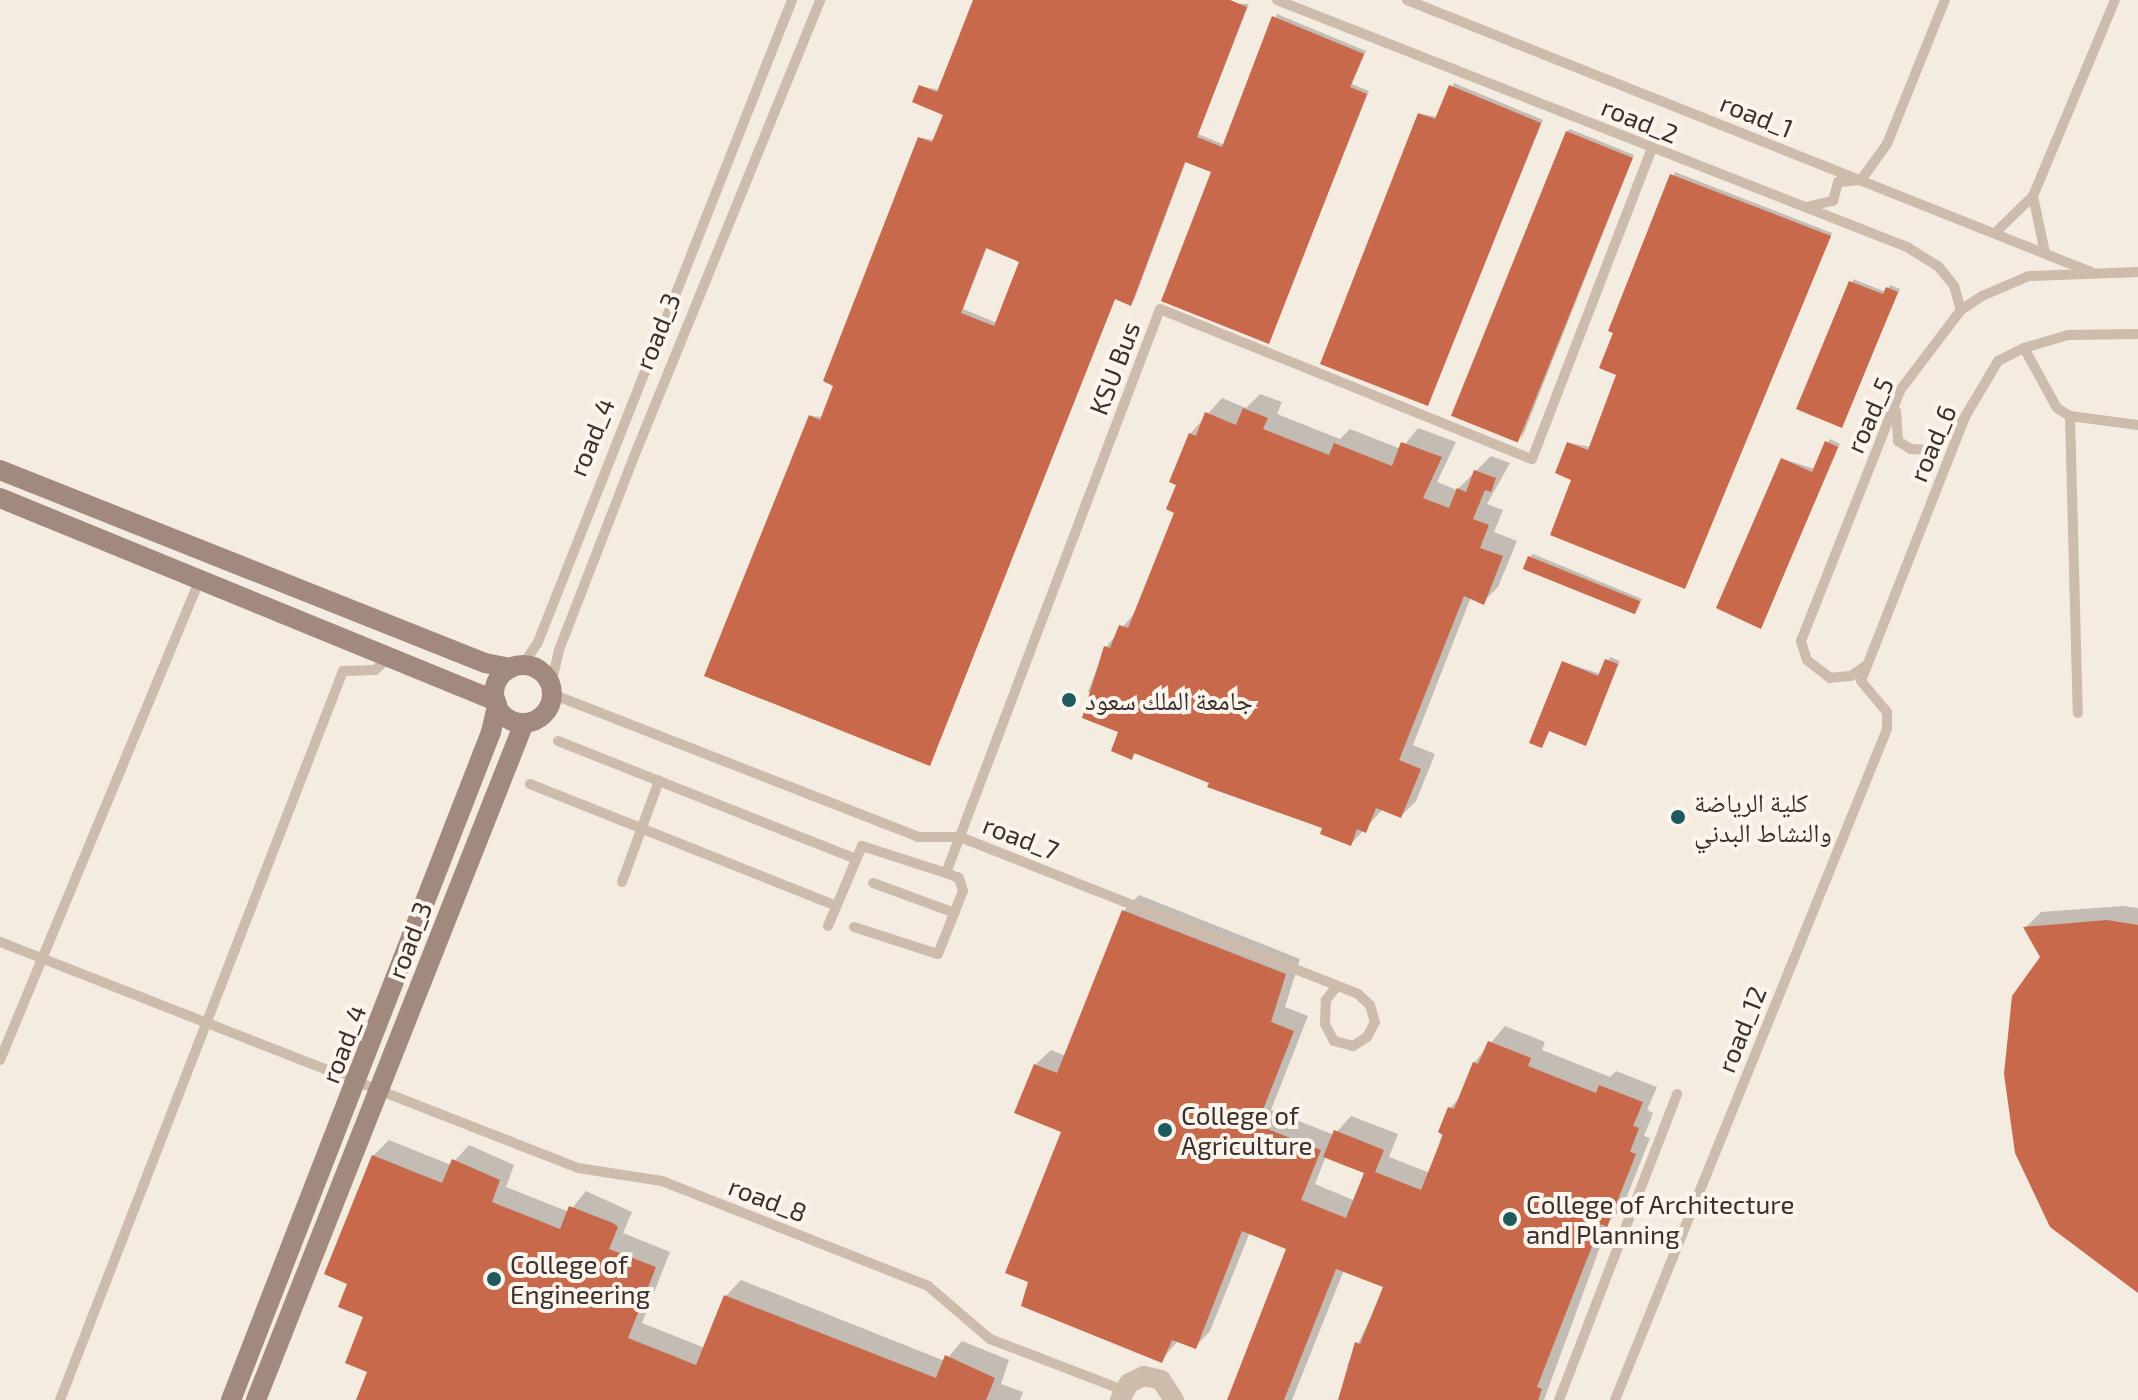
<!DOCTYPE html>
<meta charset="utf-8">
<style>
body{margin:0}
#map{position:relative;width:2138px;height:1400px;overflow:hidden;background:#f4ebe1;font-family:"Exo 2","Noto Naskh Arabic",sans-serif}
div>[style]{position:absolute}
[style*='--x']{left:calc(var(--x)*1px);top:calc(var(--y)*1px);width:calc(var(--w)*1px);rotate:calc(var(--a)*1deg)}
.shadow>*{inset:0;background:#0003}
.building>*{inset:0;background:#c8694b;transform-origin:0 0}
.lane>*{height:10px;margin:-5px;padding:0 5px;transform-origin:5px;border-radius:5px;background:#cdbbac}
.street>*{height:20px;margin:-10px;padding:0 10px;transform-origin:10px;border-radius:10px;background:#cdbbac}
.secondary>*{height:20px;margin:-10px;padding:0 10px;transform-origin:10px;border-radius:10px;background:#a18a7d}
.secondary>.ring{margin:-10px;padding:0;box-sizing:content-box;background:none;border:20px solid #a18a7d;border-radius:50%}
.dots>*{width:22px;height:22px;translate:-50% -50%;box-sizing:border-box;border:4px solid #fbf5ee;border-radius:50%}
span{translate:-50% -50%;white-space:nowrap;text-align:center;line-height:1.15;-webkit-text-stroke:8px #fbf5ee;paint-order:stroke}
.street-label{font-size:26px;color:#3b302b}
.poi-label{font-size:26px;color:#3b302b}
.left{translate:0 -50%;text-align:left}
</style>
<div id="map">
<div class="shadow">
<i style="clip-path:polygon(evenodd,975px 0,1249px 4px,1198px 134px,1225px 145px,1277px 14px,1366px 51px,1352px 84px,1369px 91px,1268px 342px,1214px 171px,1186px 161px,1134px 300px,1116px 297px,930px 764px,810px 416px,823px 417px,920px 138px,935px 140px,945px 114px,920px 86px,940px 90px,975px 0,987px 247px,1022px 260px,997px 323px,963px 309px,987px 247px)"></i>
<i style="clip-path:polygon(1454px 83px,1543px 120px,1427px 404px,1420px 114px,1438px 117px)"></i>
<i style="clip-path:polygon(1570px 129px,1634px 155px,1521px 440px,1567px 132px)"></i>
<i style="clip-path:polygon(1675px 172px,1832px 233px,1687px 583px,1574px 478px,1569px 443px,1591px 447px,1619px 374px)"></i>
<i style="clip-path:polygon(1853px 279px,1886px 292px,1890px 285px,1900px 289px,1841px 426px)"></i>
<i style="clip-path:polygon(1260px 394px,1282px 402px,1277px 414px,1340px 439px,1350px 429px,1401px 449px,1418px 428px,1456px 442px,1437px 482px,1457px 490px,1491px 456px,1510px 463px,1487px 504px,1503px 510px,1494px 532px,1517px 541px,1498px 587px,1483px 602px,1471px 597px,1413px 745px,1435px 754px,1416px 801px,1401px 816px,1383px 809px,1351px 844px,1325px 827px,1137px 752px,1132px 757px,1121px 731px,1088px 691px,1106px 647px,1137px 610px,1177px 512px,1190px 434px,1222px 398px,1246px 408px)"></i>
<i style="clip-path:polygon(1830px 439px,1840px 444px,1761px 626px,1783px 459px,1815px 469px)"></i>
<i style="clip-path:polygon(1533px 554px,1642px 599px,1637px 610px,1634px 613px,1530px 557px)"></i>
<i style="clip-path:polygon(1610px 657px,1620px 661px,1588px 740px,1550px 730px,1542px 746px,1563px 662px,1601px 674px)"></i>
<i style="clip-path:polygon(evenodd,1139px 895px,1300px 959px,1285px 1007px,1308px 1016px,1271px 1110px,1334px 1135px,1351px 1116px,1398px 1134px,1389px 1157px,1430px 1173px,1450px 1108px,1460px 1097px,1474px 1063px,1505px 1026px,1545px 1042px,1542px 1050px,1610px 1077px,1616px 1071px,1657px 1087px,1647px 1110px,1653px 1113px,1644px 1136px,1650px 1138px,1622px 1209px,1610px 1220px,1544px 1400px,1340px 1400px,1353px 1369px,1347px 1366px,1386px 1286px,1344px 1270px,1292px 1400px,1228px 1400px,1289px 1248px,1250px 1232px,1210px 1331px,1195px 1347px,1179px 1340px,1161px 1360px,1035px 1065px,1051px 1050px,1066px 1056px,1124px 911px,1139px 895px,1326px 1156px,1366px 1172px,1353px 1200px,1315px 1184px,1326px 1156px)"></i>
<i style="clip-path:polygon(2123px 906px,2138px 908px,2138px 1291px,2052px 1226px,2042px 958px,2026px 927px,2041px 912px)"></i>
<i style="clip-path:polygon(389px 1140px,451px 1165px,469px 1145px,514px 1165px,506px 1187px,569px 1212px,586px 1191px,632px 1212px,623px 1233px,670px 1252px,642px 1323px,705px 1348px,726px 1296px,741px 1280px,945px 1361px,962px 1341px,1009px 1360px,1001px 1384px,1023px 1392px,1020px 1400px,358px 1400px,370px 1371px,365px 1316px,350px 1283px,373px 1156px)"></i>
</div>
<div class="building">
<i style="clip-path:polygon(evenodd,973px 0,1230px 0,1247px 7px,1197px 137px,1222px 147px,1272px 16px,1364px 54px,1350px 87px,1367px 94px,1269px 344px,1161px 301px,1211px 172px,1185px 162px,1131px 306px,1115px 299px,930px 766px,704px 676px,809px 415px,820px 420px,833px 386px,823px 381px,918px 137px,932px 142px,943px 115px,912px 102px,919px 85px,937px 92px,973px 0,986px 248px,1019px 262px,994px 326px,961px 313px,986px 248px)"></i>
<i style="clip-path:polygon(1449px 85px,1541px 123px,1428px 406px,1320px 364px,1418px 113px,1435px 119px)"></i>
<i style="left:1566px;top:131px;width:72px;height:307px;rotate:22deg"></i>
<i style="clip-path:polygon(1670px 174px,1831px 236px,1685px 589px,1550px 535px,1571px 480px,1555px 473px,1567px 442px,1588px 450px,1616px 375px,1599px 368px,1613px 333px,1608px 331px)"></i>
<i style="clip-path:polygon(1849px 281px,1883px 294px,1886px 287px,1898px 292px,1842px 428px,1796px 409px)"></i>
<i style="clip-path:polygon(1243px 408px,1268px 418px,1263px 429px,1329px 455px,1334px 443px,1392px 466px,1401px 442px,1442px 457px,1423px 498px,1449px 508px,1457px 488px,1466px 492px,1474px 470px,1496px 478px,1491px 492px,1485px 490px,1473px 519px,1489px 525px,1480px 548px,1503px 556px,1484px 605px,1464px 596px,1399px 760px,1421px 769px,1401px 818px,1376px 808px,1366px 833px,1357px 829px,1351px 846px,1320px 834px,1322px 828px,1207px 787px,1209px 783px,1134px 753px,1132px 760px,1111px 751px,1118px 732px,1082px 718px,1104px 646px,1110px 648px,1119px 625px,1128px 628px,1174px 513px,1166px 509px,1176px 485px,1169px 482px,1189px 433px,1196px 436px,1205px 412px,1236px 425px)"></i>
<i style="clip-path:polygon(1825px 441px,1838px 447px,1761px 629px,1716px 608px,1781px 458px,1812px 472px)"></i>
<i style="left:1528px;top:556px;width:121px;height:14px;rotate:22deg"></i>
<i style="clip-path:polygon(1605px 659px,1618px 664px,1586px 746px,1549px 731px,1542px 748px,1529px 743px,1562px 661px,1598px 676px)"></i>
<i style="clip-path:polygon(1122px 910px,1286px 974px,1271px 1022px,1294px 1031px,1257px 1125px,1321px 1150px,1301px 1200px,1346px 1218px,1364px 1173px,1323px 1157px,1334px 1130px,1384px 1150px,1375px 1172px,1421px 1190px,1443px 1135px,1438px 1132px,1448px 1107px,1454px 1109px,1473px 1062px,1478px 1064px,1488px 1041px,1531px 1058px,1528px 1066px,1596px 1093px,1599px 1085px,1643px 1102px,1633px 1126px,1639px 1128px,1630px 1152px,1636px 1154px,1607px 1227px,1601px 1224px,1587px 1259px,1537px 1387px,1542px 1389px,1538px 1400px,1338px 1400px,1355px 1342px,1360px 1344px,1383px 1287px,1336px 1269px,1284px 1400px,1227px 1400px,1286px 1249px,1242px 1231px,1196px 1349px,1172px 1340px,1162px 1363px,1021px 1306px,1028px 1282px,1005px 1273px,1061px 1132px,1014px 1113px,1034px 1064px,1057px 1073px)"></i>
<i style="clip-path:polygon(2107px 920px,2138px 925px,2138px 1293px,2050px 1227px,2015px 1153px,2004px 1074px,2012px 996px,2040px 957px,2023px 927px)"></i>
<i style="clip-path:polygon(372px 1155px,442px 1183px,452px 1159px,500px 1180px,492px 1202px,560px 1229px,569px 1206px,613px 1223px,618px 1227px,609px 1249px,656px 1267px,628px 1338px,696px 1365px,724px 1295px,936px 1378px,945px 1355px,995px 1378px,986px 1400px,356px 1400px,367px 1372px,345px 1363px,363px 1317px,338px 1307px,347px 1284px,324px 1274px)"></i>
</div>
<div class="lane">
<i style="--x:1277;--y:0;--w:677;--a:21.41"></i>
<i style="--x:1907;--y:247;--w:36;--a:32"></i>
<i style="--x:1938;--y:266;--w:26;--a:51"></i>
<i style="--x:1954;--y:286;--w:25;--a:74"></i>
<i style="--x:1407;--y:0;--w:736;--a:21.69"></i>
<i style="--x:2033;--y:196;--w:212;--a:-67.3"></i>
<i style="--x:1806;--y:207;--w:28;--a:-13"></i>
<i style="--x:1833;--y:201;--w:20;--a:-75"></i>
<i style="--x:1838;--y:182;--w:23;--a:-5"></i>
<i style="--x:1861;--y:180;--w:44;--a:-54.2"></i>
<i style="--x:1887;--y:144;--w:155;--a:-68.1"></i>
<i style="--x:1995;--y:233;--w:53;--a:-44.2"></i>
<i style="--x:2033;--y:196;--w:58;--a:78.1"></i>
<i style="--x:2024;--y:348;--w:68;--a:61.2"></i>
<i style="--x:2057;--y:408;--w:15;--a:32"></i>
<i style="--x:2070;--y:416;--w:69;--a:7.5"></i>
<i style="--x:1896;--y:411;--w:30;--a:86"></i>
<i style="--x:1898;--y:441;--w:15;--a:32"></i>
<i style="--x:1911;--y:449;--w:21;--a:3"></i>
<i style="--x:1932;--y:450;--w:40;--a:-46"></i>
<i style="--x:2070;--y:416;--w:297;--a:88.5"></i>
<i style="--x:522;--y:666;--w:29;--a:-56"></i>
<i style="--x:538;--y:642;--w:690;--a:-68.41"></i>
<i style="--x:1865;--y:666;--w:17;--a:144"></i>
<i style="--x:1851;--y:676;--w:21;--a:175"></i>
<i style="--x:1830;--y:678;--w:29;--a:-142"></i>
<i style="--x:1807;--y:660;--w:20;--a:-108"></i>
<i style="--x:1801;--y:641;--w:271;--a:-68.4"></i>
<i style="--x:1901;--y:389;--w:99;--a:-52.8"></i>
<i style="--x:1961;--y:310;--w:25;--a:-34"></i>
<i style="--x:1982;--y:296;--w:51;--a:-23.1"></i>
<i style="--x:2029;--y:276;--w:109;--a:-2.1"></i>
<i style="--x:551;--y:685;--w:36;--a:-77"></i>
<i style="--x:559;--y:650;--w:205;--a:-68.8"></i>
<i style="--x:633;--y:459;--w:496;--a:-67.8"></i>
<i style="--x:552;--y:694;--w:393;--a:21.3"></i>
<i style="--x:918;--y:837;--w:42;--a:0"></i>
<i style="--x:960;--y:837;--w:428;--a:21.5"></i>
<i style="--x:1358;--y:994;--w:16;--a:43"></i>
<i style="--x:1370;--y:1005;--w:18;--a:74"></i>
<i style="--x:1375;--y:1022;--w:17;--a:118"></i>
<i style="--x:1367;--y:1037;--w:17;--a:147"></i>
<i style="--x:1353;--y:1046;--w:20;--a:-165"></i>
<i style="--x:1334;--y:1041;--w:19;--a:-118"></i>
<i style="--x:1325;--y:1024;--w:24;--a:-88"></i>
<i style="--x:1326;--y:1000;--w:18;--a:-52"></i>
<i style="--x:558;--y:741;--w:317;--a:21.6"></i>
<i style="--x:530;--y:784;--w:329;--a:21.7"></i>
<i style="--x:622;--y:882;--w:108;--a:-69.9"></i>
<i style="--x:873;--y:883;--w:87;--a:20.1"></i>
<i style="--x:828;--y:926;--w:87;--a:-67"></i>
<i style="--x:862;--y:846;--w:88;--a:17.8"></i>
<i style="--x:946;--y:873;--w:603;--a:-69.22"></i>
<i style="--x:1160;--y:309;--w:401;--a:22"></i>
<i style="--x:1532;--y:459;--w:333;--a:-68.9"></i>
<i style="--x:854;--y:927;--w:88;--a:17.8"></i>
<i style="--x:938;--y:954;--w:68;--a:-68.4"></i>
<i style="--x:963;--y:891;--w:14;--a:-107"></i>
<i style="--x:959;--y:878;--w:14;--a:-159"></i>
<i style="--x:0;--y:942;--w:621;--a:21.36"></i>
<i style="--x:578;--y:1168;--w:85;--a:8.8"></i>
<i style="--x:662;--y:1181;--w:286;--a:21.5"></i>
<i style="--x:928;--y:1286;--w:82;--a:40.5"></i>
<i style="--x:990;--y:1339;--w:142;--a:21"></i>
<i style="--x:0;--y:1060;--w:521;--a:-67.42"></i>
<i style="--x:60;--y:1400;--w:782;--a:-68.78"></i>
<i style="--x:343;--y:671;--w:32;--a:-2"></i>
<i style="--x:375;--y:670;--w:19;--a:-43"></i>
<i style="--x:1559;--y:1400;--w:328;--a:-68.9"></i>
<i style="--x:1615;--y:1400;--w:724;--a:-67.93"></i>
<i style="--x:1887;--y:729;--w:17;--a:-90"></i>
<i style="--x:1887;--y:712;--w:40;--a:-130"></i>
<i style="--x:1861;--y:681;--w:286;--a:-68.5"></i>
<i style="--x:1966;--y:415;--w:63;--a:-59.3"></i>
<i style="--x:1998;--y:361;--w:29;--a:-27"></i>
<i style="--x:2024;--y:348;--w:46;--a:-16.5"></i>
<i style="--x:2068;--y:335;--w:70;--a:-0.8"></i>
</div>
<div class="street">
<i style="--x:1120;--y:1400;--w:19;--a:-62"></i>
<i style="--x:1129;--y:1383;--w:17;--a:-25"></i>
<i style="--x:1144;--y:1376;--w:17;--a:13"></i>
<i style="--x:1161;--y:1380;--w:24;--a:57"></i>
</div>
<div class="secondary">
<i style="--x:0;--y:470;--w:522;--a:21.7"></i>
<i style="--x:485;--y:663;--w:26;--a:11"></i>
<i style="--x:0;--y:498;--w:536;--a:22.26"></i>
<i class="ring" style="left:494px;top:665px;width:38px;height:38px"></i>
<i style="--x:231;--y:1400;--w:717;--a:-68.73"></i>
<i style="--x:491;--y:732;--w:28;--a:-77"></i>
<i style="--x:256;--y:1400;--w:728;--a:-68.4"></i>
</div>
<div class="dots">
<i style="left:1069px;top:700px;background:#1f5a5e"></i>
<i style="left:1678px;top:817px;background:#1f5a5e"></i>
<i style="left:1165px;top:1130px;background:#1f5a5e"></i>
<i style="left:1510px;top:1219px;background:#1f5a5e"></i>
<i style="left:494px;top:1279px;background:#1f5a5e"></i>
</div>
<div class="street-label">
<span style="left:1757px;top:115px;rotate:22deg">road_1</span>
<span style="left:1640px;top:120px;rotate:22deg">road_2</span>
<span style="left:657px;top:331px;rotate:-68deg">road_3</span>
<span style="left:1114px;top:368px;rotate:-69deg">KSU Bus</span>
<span style="left:1869px;top:415px;rotate:-66deg">road_5</span>
<span style="left:591px;top:437px;rotate:-68deg">road_4</span>
<span style="left:1932px;top:443px;rotate:-67deg">road_6</span>
<span style="left:1021px;top:837px;rotate:21deg">road_7</span>
<span style="left:409px;top:940px;rotate:-69deg">road_3</span>
<span style="left:1741px;top:1029px;rotate:-68deg">road_12</span>
<span style="left:343px;top:1044px;rotate:-69deg">road_4</span>
<span style="left:768px;top:1199px;rotate:21deg">road_8</span>
</div>
<div class="poi-label">
<span class="left" style="left:1085px;top:700px">جامعة الملك سعود</span>
<span class="left" style="left:1694px;top:817px">كلية الرياضة<br>والنشاط البدني</span>
<span class="left" style="left:1181px;top:1130px">College of<br>Agriculture</span>
<span class="left" style="left:1526px;top:1219px">College of Architecture<br>and Planning</span>
<span class="left" style="left:510px;top:1279px">College of<br>Engineering</span>
</div>
</div>
